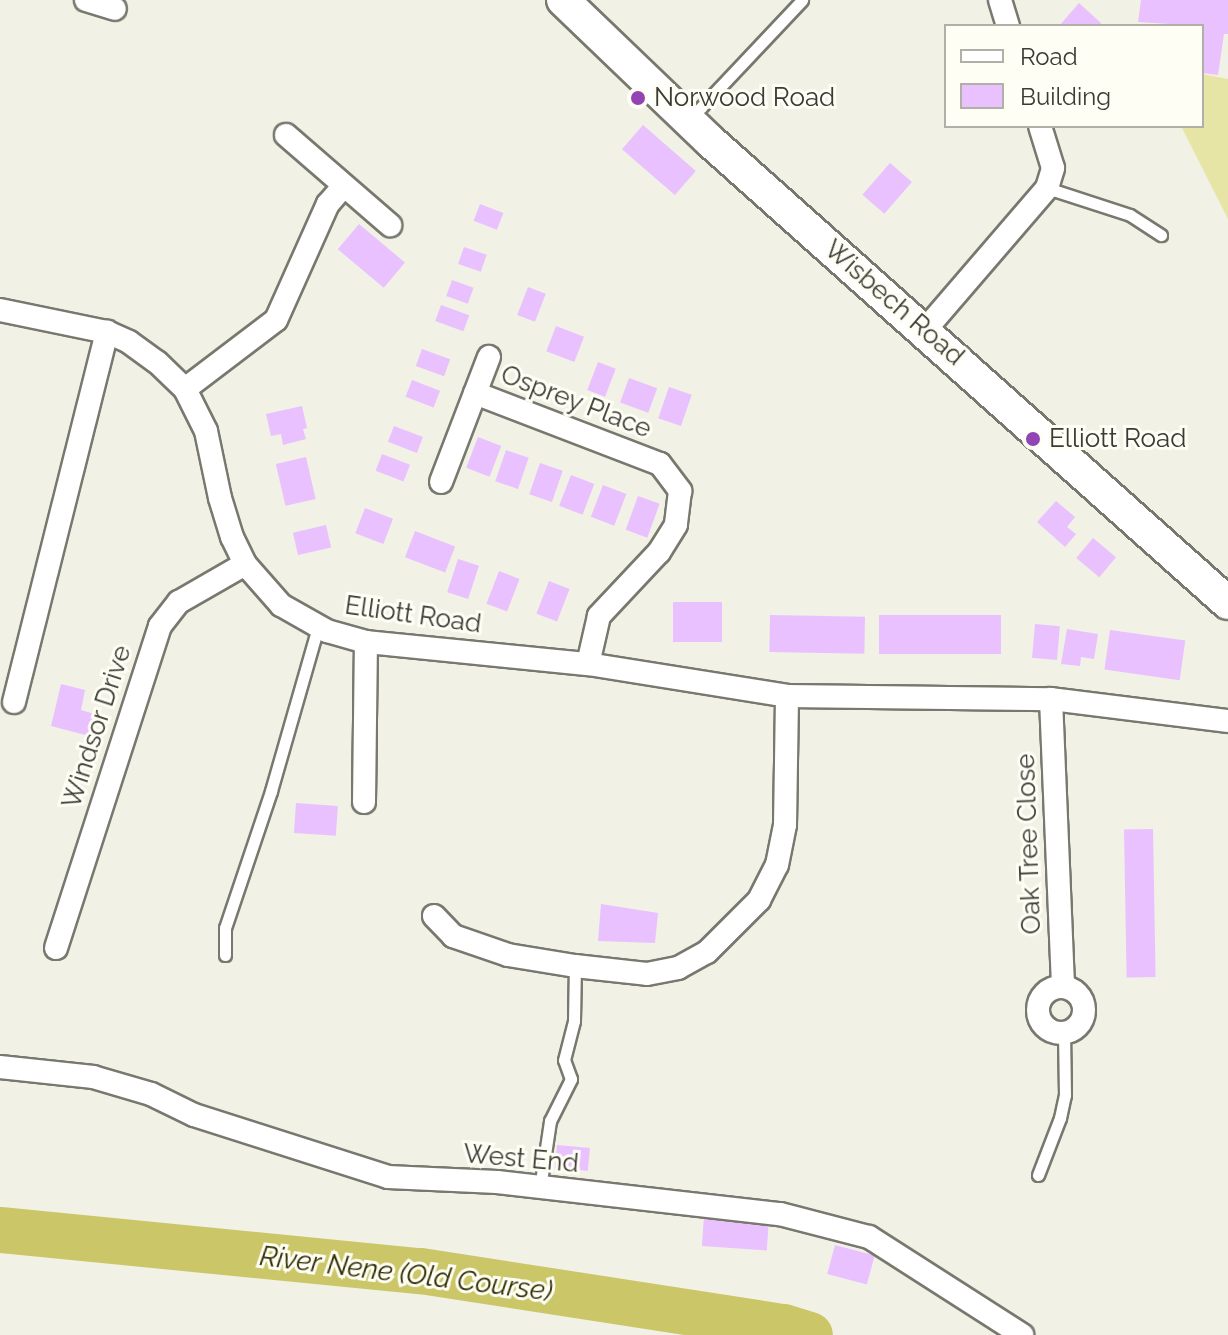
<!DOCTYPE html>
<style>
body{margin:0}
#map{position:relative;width:1228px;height:1335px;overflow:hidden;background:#f1f1e6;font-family:Raleway,sans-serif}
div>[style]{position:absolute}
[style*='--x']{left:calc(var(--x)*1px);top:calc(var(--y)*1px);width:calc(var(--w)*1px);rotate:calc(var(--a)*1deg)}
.green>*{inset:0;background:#e7e5a5}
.river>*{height:46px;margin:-23px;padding:0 23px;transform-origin:23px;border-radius:23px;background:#cbc667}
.building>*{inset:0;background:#eac1ff;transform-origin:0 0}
.roads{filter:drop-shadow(2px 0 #79786f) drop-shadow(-2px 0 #79786f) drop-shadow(0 2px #79786f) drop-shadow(0 -2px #79786f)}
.service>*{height:11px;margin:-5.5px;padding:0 5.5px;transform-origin:5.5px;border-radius:5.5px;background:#fff}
.minor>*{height:22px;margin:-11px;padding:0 11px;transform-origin:11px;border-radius:11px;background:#fff}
.minor>.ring{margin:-11px;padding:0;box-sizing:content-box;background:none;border:22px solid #fff;border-radius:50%}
.secondary>*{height:32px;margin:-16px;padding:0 16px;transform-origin:16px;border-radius:16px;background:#fff}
.dots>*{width:22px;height:22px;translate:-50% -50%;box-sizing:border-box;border:4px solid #fefef4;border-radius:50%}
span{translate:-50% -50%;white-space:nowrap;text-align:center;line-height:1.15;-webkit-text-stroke:6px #fefef4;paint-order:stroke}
.poi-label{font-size:26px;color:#3a3a36}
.left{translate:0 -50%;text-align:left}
.street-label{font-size:26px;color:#3a3a36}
.water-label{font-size:28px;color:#302d03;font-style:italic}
.legend{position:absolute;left:944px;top:24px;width:260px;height:104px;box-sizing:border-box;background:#fefef4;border:2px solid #b0b0a8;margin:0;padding:10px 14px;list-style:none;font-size:24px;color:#3a3a36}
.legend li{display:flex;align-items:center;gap:16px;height:40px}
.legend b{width:40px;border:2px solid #b0b0a8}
</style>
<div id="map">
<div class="green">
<i style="clip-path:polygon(1202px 74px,1228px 79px,1228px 219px,1181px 126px,1202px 126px)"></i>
</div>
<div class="river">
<i style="--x:0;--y:1230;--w:423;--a:5.6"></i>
<i style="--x:421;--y:1271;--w:367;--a:8.8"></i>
<i style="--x:784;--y:1327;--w:27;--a:17"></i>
</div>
<div class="building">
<i style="clip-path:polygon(1141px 0,1228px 0,1228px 34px,1224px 34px,1218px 75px,1202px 73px,1202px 26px,1138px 22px)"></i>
<i style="clip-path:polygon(1079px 3px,1101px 23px,1099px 26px,1059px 26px)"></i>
<i style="left:643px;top:125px;width:70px;height:32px;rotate:41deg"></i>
<i style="left:890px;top:163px;width:29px;height:42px;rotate:41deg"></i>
<i style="left:480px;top:204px;width:25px;height:18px;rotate:21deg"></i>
<i style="left:359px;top:224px;width:60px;height:33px;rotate:40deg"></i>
<i style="left:464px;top:247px;width:24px;height:18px;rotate:19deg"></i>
<i style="left:452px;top:280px;width:23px;height:17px;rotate:20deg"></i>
<i style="left:528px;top:287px;width:19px;height:30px;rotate:21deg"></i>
<i style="left:441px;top:305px;width:30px;height:17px;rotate:20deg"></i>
<i style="left:556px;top:326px;width:30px;height:27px;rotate:21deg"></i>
<i style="left:422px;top:349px;width:30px;height:18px;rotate:20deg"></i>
<i style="left:598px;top:362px;width:19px;height:30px;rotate:21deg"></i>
<i style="left:629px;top:378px;width:30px;height:26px;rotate:20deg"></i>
<i style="left:412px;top:380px;width:30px;height:18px;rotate:21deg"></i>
<i style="left:669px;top:387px;width:24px;height:33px;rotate:19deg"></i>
<i style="clip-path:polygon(302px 406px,307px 428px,303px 429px,306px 439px,283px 445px,281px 434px,271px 436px,266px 414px)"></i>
<i style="left:394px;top:426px;width:31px;height:17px;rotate:21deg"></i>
<i style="left:478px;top:437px;width:25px;height:33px;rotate:21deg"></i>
<i style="left:506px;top:450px;width:24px;height:33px;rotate:19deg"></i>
<i style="left:382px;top:454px;width:30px;height:18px;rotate:21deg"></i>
<i style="left:306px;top:457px;width:43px;height:31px;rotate:77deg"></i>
<i style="left:540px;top:463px;width:24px;height:33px;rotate:19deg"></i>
<i style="left:571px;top:475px;width:25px;height:33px;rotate:21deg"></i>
<i style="left:603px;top:485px;width:25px;height:34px;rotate:21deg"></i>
<i style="left:638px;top:496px;width:23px;height:36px;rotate:20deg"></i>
<i style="clip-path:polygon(1056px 501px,1075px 517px,1067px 527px,1076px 534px,1065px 547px,1037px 522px)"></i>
<i style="left:365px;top:508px;width:30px;height:27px;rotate:21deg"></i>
<i style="left:326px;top:525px;width:23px;height:34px;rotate:77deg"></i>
<i style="left:415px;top:531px;width:43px;height:28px;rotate:21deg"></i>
<i style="left:1093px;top:538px;width:30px;height:26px;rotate:40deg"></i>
<i style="left:458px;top:559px;width:22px;height:35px;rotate:18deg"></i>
<i style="left:499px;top:571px;width:22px;height:35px;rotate:21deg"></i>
<i style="left:549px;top:581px;width:22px;height:35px;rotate:21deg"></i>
<i style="left:673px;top:602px;width:49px;height:40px"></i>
<i style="left:770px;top:615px;width:95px;height:37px;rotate:1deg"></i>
<i style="left:879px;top:615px;width:122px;height:39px"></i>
<i style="left:1035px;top:624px;width:25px;height:34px;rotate:5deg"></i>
<i style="clip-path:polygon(1067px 629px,1098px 634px,1094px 659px,1081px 657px,1080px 666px,1061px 664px)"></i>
<i style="left:1110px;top:630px;width:76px;height:40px;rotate:8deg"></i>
<i style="clip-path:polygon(61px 684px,85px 690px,81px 710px,98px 715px,93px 737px,51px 726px)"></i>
<i style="left:296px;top:803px;width:42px;height:30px;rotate:4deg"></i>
<i style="left:1153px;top:829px;width:148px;height:29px;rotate:89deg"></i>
<i style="clip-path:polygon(601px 904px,658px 913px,655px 943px,598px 941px)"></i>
<i style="left:557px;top:1145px;width:33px;height:23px;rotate:5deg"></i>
<i style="left:704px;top:1216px;width:65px;height:30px;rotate:4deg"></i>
<i style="left:835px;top:1245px;width:41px;height:30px;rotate:15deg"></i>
</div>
<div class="roads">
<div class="service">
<i style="--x:689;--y:120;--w:165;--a:-46.7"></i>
<i style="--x:1047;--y:188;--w:87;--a:18"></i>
<i style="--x:1130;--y:215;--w:37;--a:33"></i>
<i style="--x:225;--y:955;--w:27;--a:-90"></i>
<i style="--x:225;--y:928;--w:145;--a:-71.4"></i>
<i style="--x:271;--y:791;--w:171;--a:-74"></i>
<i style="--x:1038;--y:1175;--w:61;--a:-68.9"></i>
<i style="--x:1060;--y:1118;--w:24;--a:-78"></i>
<i style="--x:1065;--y:1095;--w:62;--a:-90.9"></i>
<i style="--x:540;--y:1188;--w:68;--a:-81.5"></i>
<i style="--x:550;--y:1121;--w:47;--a:-63.4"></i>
<i style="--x:571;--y:1079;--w:20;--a:-110"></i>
<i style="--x:564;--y:1060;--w:40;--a:-75.6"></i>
<i style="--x:574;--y:1021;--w:55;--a:-89"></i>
</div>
<div class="minor">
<i style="--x:86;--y:0;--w:30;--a:17"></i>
<i style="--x:1000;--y:0;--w:27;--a:73"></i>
<i style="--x:286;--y:135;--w:138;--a:40.9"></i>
<i style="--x:0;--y:310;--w:109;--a:11.6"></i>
<i style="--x:107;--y:332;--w:24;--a:24"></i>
<i style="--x:129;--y:342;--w:34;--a:36"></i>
<i style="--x:157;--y:362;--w:39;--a:44"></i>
<i style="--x:185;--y:389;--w:47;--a:63.4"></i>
<i style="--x:206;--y:431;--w:68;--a:78.2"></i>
<i style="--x:220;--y:498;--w:41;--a:72.9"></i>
<i style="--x:232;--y:537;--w:30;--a:64"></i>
<i style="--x:245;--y:564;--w:55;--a:48.7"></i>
<i style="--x:281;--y:605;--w:53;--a:29.5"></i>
<i style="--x:327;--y:631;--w:41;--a:15.8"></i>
<i style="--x:366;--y:642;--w:223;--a:5.7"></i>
<i style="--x:588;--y:664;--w:202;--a:9.1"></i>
<i style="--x:787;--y:696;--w:264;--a:0.7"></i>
<i style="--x:1051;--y:699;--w:178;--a:7.1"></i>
<i style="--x:925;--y:330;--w:187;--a:-49.3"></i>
<i style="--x:1047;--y:188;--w:21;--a:-73"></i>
<i style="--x:1053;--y:168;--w:44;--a:-107.2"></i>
<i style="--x:185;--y:389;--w:114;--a:-37.2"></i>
<i style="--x:276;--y:320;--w:127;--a:-65.9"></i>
<i style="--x:328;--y:204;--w:23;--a:-49"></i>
<i style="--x:475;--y:393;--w:198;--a:21"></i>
<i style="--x:660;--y:464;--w:34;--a:53"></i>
<i style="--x:680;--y:491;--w:34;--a:97"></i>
<i style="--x:676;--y:525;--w:32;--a:122"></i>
<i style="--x:659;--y:552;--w:88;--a:133.2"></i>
<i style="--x:599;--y:616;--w:49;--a:102.9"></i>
<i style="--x:441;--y:482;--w:134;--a:-69"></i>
<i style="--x:1051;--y:699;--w:287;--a:87.6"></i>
<i style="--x:14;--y:702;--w:382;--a:-75.9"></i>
<i style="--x:364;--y:802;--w:160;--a:-89.3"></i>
<i style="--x:434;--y:916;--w:28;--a:46"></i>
<i style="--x:453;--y:936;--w:58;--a:19.1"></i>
<i style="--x:508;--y:955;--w:68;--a:9.3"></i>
<i style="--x:575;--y:966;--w:72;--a:6.3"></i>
<i style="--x:647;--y:974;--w:32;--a:-11"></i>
<i style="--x:678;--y:968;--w:33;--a:-29"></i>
<i style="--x:707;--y:952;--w:74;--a:-45"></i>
<i style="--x:759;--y:900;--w:39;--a:-63"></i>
<i style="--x:777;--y:865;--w:41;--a:-78.7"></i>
<i style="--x:785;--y:825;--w:129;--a:-89.1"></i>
<i style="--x:56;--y:948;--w:338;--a:-72.1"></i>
<i style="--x:160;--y:626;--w:31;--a:-52"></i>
<i style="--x:179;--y:602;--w:76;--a:-29.9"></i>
<i class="ring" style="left:1038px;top:987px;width:24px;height:24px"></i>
<i style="--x:0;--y:1067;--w:94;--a:6.1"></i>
<i style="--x:93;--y:1077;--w:60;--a:16.3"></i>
<i style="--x:151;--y:1094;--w:48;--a:26"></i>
<i style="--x:194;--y:1115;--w:204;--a:17.7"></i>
<i style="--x:388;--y:1177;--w:109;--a:2.6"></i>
<i style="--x:497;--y:1182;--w:285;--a:6.5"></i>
<i style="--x:780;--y:1214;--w:92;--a:14.5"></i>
<i style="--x:869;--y:1237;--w:182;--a:32.6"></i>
</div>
<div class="secondary">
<i style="--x:563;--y:0;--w:204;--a:43.8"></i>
<i style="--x:710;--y:141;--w:694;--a:41.73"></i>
</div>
</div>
<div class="dots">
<i style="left:638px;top:98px;background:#9344b4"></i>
<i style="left:1033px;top:439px;background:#9344b4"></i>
</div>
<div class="poi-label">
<span class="left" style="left:654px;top:98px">Norwood Road</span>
<span class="left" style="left:1049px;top:439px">Elliott Road</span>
</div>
<div class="street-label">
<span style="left:894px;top:303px;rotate:41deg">Wisbech Road</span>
<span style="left:576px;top:402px;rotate:21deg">Osprey Place</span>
<span style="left:413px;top:615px;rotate:8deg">Elliott Road</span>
<span style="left:97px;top:727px;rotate:-72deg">Windsor Drive</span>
<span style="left:1029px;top:844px;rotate:-92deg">Oak Tree Close</span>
<span style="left:521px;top:1159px;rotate:5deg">West End</span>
</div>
<div class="water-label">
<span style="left:406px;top:1274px;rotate:7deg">River Nene (Old Course)</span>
</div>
<ul class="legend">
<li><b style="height:10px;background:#fff"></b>Road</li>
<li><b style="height:22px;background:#eac1ff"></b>Building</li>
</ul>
</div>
